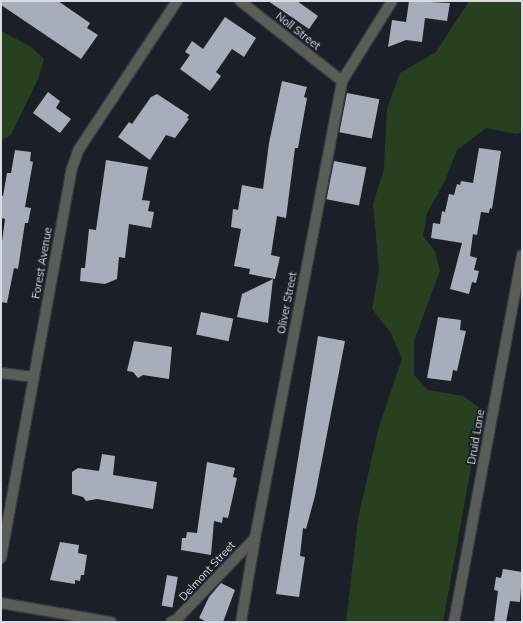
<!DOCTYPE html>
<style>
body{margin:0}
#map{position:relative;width:523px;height:623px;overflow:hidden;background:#1a1f28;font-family:Mulish,sans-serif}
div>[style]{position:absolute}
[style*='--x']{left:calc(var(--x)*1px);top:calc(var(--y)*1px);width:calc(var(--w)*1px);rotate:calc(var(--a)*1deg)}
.green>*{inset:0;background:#28401f}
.building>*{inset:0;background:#a7adba;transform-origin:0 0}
.roads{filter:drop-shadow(1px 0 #353942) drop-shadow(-1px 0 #353942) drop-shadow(0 1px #353942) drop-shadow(0 -1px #353942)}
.street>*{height:10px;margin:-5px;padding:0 5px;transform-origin:5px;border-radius:5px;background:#595d58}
span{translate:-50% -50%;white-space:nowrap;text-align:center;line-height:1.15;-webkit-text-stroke:4px #1a1f28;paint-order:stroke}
.street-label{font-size:11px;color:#d8dbe2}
.frame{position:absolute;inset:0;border:2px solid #d8dbe2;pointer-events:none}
</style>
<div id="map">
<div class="green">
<i style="clip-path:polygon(469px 1px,522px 1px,522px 132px,517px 134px,486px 128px,457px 150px,445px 181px,427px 213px,423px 236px,435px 251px,440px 271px,414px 341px,414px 375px,428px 390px,463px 396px,479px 407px,471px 468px,443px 622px,346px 622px,358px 519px,379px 426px,402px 359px,391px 333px,372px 309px,379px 269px,373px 204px,384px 169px,387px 109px,400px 73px,436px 52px)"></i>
<i style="clip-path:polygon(1px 31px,30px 46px,44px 59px,38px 79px,11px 135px,1px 140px)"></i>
</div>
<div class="building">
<i style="clip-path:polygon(1px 1px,58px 1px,90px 23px,87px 28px,98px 35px,81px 59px,1px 5px)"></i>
<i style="clip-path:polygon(268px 1px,297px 1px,318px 16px,309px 29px)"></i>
<i style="clip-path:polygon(409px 1px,450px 3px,447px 21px,425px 18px,422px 42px,406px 40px,388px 47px,392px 20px,406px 22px)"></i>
<i style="clip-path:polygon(225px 17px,256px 38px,244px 57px,232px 49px,216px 72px,221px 76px,210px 91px,180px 69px,190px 55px,185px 52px,192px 41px,203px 49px)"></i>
<i style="clip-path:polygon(282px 81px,307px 87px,304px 97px,307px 98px,298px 148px,295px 148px,286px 218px,277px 216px,271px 255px,280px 257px,275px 279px,249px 274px,250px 269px,234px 266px,241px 229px,231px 227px,233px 209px,238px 210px,242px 185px,263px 189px,269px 143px)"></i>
<i style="clip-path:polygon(48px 92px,60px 101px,56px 108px,71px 119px,60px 133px,33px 113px)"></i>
<i style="left:347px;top:93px;width:33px;height:40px;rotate:11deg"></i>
<i style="clip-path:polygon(157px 94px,189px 115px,187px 118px,189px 119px,175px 138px,166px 135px,150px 160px,118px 137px,129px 122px,132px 124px,151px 97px)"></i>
<i style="clip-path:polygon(479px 148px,501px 151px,492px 209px,490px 208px,489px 213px,481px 212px,477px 235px,473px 234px,470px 256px,477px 258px,474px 270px,479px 271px,476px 283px,472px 282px,469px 294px,450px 289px,462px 243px,431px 238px,433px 223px,440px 224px,442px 211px,445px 212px,449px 194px,454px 195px,457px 184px,460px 185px,461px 181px,473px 183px)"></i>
<i style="clip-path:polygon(15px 150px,31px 152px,30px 161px,33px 162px,25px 207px,31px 208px,28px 223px,25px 223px,18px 269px,14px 268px,7px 303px,1px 302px,1px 249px,5px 219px,1px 218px,1px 195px,3px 196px,7px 173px,11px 173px)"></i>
<i style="clip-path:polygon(106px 160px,148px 167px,142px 200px,150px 201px,148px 211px,154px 212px,151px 228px,129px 224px,125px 258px,119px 257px,117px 279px,105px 284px,80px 281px,81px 268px,85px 268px,89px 229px,96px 230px)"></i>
<i style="left:334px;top:161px;width:33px;height:39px;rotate:11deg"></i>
<i style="clip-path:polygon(273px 279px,268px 323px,237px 317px,242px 294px)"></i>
<i style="left:201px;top:312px;width:33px;height:23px;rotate:12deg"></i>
<i style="clip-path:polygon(438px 317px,461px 320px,460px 330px,466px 331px,457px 371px,453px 370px,451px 381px,427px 378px)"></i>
<i style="clip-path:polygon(318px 336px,345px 341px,315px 496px,306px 529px,303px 528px,300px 556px,305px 557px,299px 597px,276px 594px)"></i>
<i style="clip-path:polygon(134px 341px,172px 347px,169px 379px,143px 375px,138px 378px,133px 372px,127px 371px)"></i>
<i style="clip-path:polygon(102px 454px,115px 456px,113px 475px,157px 482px,153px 509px,97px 499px,86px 501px,83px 497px,72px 494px,72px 472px,78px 468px,99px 471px)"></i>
<i style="clip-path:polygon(207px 462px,235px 468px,233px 477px,237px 478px,228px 518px,223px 517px,222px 523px,214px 521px,211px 555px,181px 550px,182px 538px,186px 538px,187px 532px,197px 533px)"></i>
<i style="clip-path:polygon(60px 542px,79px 545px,78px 553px,87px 555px,84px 575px,81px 575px,80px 581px,75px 580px,75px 584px,50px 580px)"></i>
<i style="clip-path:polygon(503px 569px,522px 572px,520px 602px,510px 601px,506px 622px,494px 622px,498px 591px,494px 590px,496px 577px,501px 578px)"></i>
<i style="left:167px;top:575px;width:11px;height:31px;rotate:10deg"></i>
<i style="clip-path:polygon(221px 583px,235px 590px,223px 622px,207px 622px,199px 618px,209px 597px)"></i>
</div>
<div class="roads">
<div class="street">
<i style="--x:240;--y:1;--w:130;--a:38.1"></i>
<i style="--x:1;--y:373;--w:32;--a:7"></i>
<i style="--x:1;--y:558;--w:396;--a:-79.7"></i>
<i style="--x:72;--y:168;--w:20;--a:-70"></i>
<i style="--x:79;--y:149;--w:178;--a:-56.5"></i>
<i style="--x:1;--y:603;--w:112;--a:9.8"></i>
<i style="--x:171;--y:622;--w:5;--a:-22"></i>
<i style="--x:176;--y:620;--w:114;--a:-46.1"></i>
<i style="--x:241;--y:622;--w:85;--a:-80.5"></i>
<i style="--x:255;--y:538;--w:465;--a:-79.2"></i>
<i style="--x:342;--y:81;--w:94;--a:-58"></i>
<i style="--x:454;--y:622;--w:373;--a:-79.5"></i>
</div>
</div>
<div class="street-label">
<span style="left:298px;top:31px;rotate:38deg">Noll Street</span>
<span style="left:42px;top:263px;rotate:-80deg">Forest Avenue</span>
<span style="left:287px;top:303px;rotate:-79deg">Oliver Street</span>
<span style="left:476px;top:437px;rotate:-80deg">Druid Lane</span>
<span style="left:207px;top:571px;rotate:-47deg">Delmont Street</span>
</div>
<div class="frame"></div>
</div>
